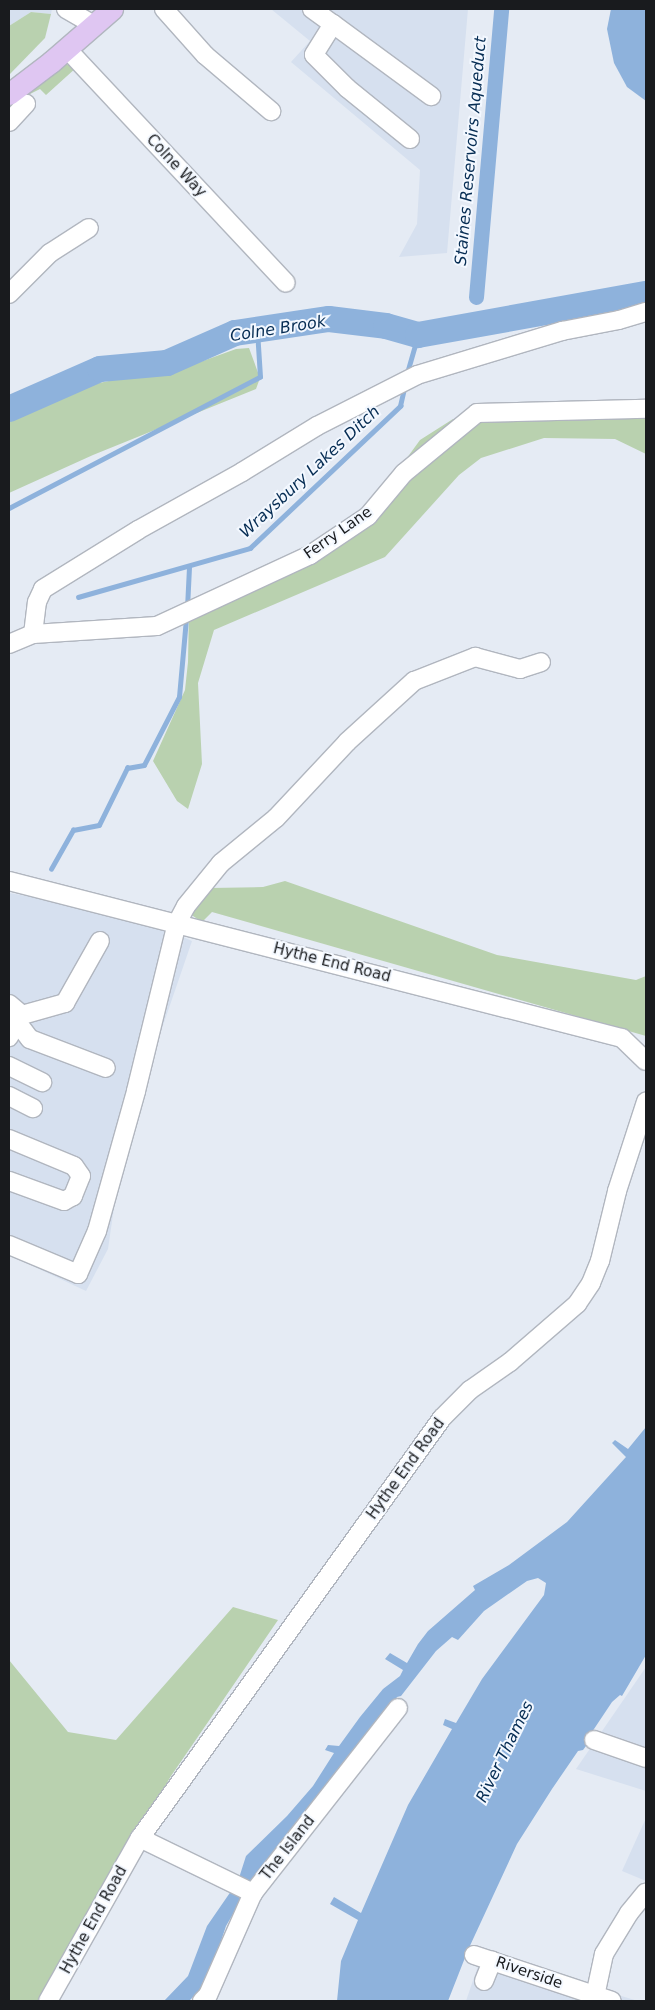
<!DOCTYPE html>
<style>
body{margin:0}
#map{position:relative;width:655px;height:2010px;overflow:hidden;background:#e5ebf4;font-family:"DejaVu Sans",sans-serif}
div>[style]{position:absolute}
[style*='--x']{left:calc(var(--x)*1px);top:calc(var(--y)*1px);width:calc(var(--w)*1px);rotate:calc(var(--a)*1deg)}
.built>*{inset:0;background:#d6e0ef}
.green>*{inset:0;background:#b9d1af}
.water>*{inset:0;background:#8eb2dc}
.stream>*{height:4.5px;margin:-2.25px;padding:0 2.25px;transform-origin:2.25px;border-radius:2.25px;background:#8eb2dc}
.canal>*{height:15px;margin:-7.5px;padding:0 7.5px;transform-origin:7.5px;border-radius:7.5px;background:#8eb2dc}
.river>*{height:26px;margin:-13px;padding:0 13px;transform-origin:13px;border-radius:13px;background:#8eb2dc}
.roads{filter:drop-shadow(1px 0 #b1b6bf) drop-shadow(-1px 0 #b1b6bf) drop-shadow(0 1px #b1b6bf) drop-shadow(0 -1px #b1b6bf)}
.minor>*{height:18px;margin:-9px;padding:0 9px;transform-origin:9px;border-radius:9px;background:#fff}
.major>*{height:21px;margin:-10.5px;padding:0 10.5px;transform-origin:10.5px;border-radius:10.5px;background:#dfc6f2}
span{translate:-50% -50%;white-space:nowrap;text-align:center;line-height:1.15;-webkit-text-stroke:4px #f3f8ff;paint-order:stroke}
.street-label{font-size:15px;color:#191b1e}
.water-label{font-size:16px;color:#052c53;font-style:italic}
.frame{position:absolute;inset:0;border:10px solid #191b1e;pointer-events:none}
</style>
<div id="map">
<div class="built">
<i style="clip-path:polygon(9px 9px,52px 9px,51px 14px,31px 12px,9px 26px)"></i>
<i style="clip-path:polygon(271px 9px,468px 9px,447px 253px,399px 257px,417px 224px,420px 170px,291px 62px,310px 41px)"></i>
<i style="clip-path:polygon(9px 893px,32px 897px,161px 927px,192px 941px,158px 1040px,118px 1180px,108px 1249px,86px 1291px,9px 1255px)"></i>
<i style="clip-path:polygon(646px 1667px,646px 1791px,576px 1769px)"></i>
<i style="clip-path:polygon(646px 1818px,646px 1881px,622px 1871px)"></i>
<i style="clip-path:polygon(482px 1954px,638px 2001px,466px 2001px)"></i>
</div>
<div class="green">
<i style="clip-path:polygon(31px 12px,51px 14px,45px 38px,9px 75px,9px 26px)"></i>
<i style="clip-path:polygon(70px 64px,77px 67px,46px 95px,40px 89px,22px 98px,9px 110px,9px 103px,59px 67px)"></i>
<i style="clip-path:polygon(249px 348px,260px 378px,256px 389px,93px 455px,9px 493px,9px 414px,56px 392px,200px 362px,236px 349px)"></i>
<i style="clip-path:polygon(646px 413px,646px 454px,615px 439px,544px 438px,481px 458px,459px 475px,385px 557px,214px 630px,198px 683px,202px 764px,188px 809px,177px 801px,153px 761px,185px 690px,188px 662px,189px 610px,297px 559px,367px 513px,420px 440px,453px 419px,489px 416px)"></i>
<i style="clip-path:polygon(285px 881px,497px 955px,636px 980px,646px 976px,646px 1036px,212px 912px,202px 922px,190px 914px,211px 888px,263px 887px)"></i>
<i style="clip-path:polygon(233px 1607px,278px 1620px,171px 1776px,38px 2001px,9px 2001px,9px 1660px,68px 1732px,116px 1740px)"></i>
</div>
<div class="water">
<i style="clip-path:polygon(611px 9px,646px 9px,646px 101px,627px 87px,614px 63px,607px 29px)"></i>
<i style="clip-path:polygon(646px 1427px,646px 1655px,622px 1696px,620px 1695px,612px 1702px,588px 1738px,589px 1742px,583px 1750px,578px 1751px,552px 1789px,517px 1844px,468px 1950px,448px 2001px,337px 2001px,341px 1961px,358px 1920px,330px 1904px,334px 1897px,361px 1913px,408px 1805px,452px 1729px,443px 1725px,445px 1719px,456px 1723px,482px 1679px,544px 1595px,546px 1583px,538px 1578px,527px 1581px,484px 1611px,458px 1640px,452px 1637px,436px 1651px,401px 1696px,397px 1697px,385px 1718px,285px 1844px,260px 1868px,226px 1926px,210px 1974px,203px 1987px,189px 2001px,164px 2001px,188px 1976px,207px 1926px,238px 1881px,246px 1856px,287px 1816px,313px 1786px,334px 1753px,325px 1750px,328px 1745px,339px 1746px,360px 1717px,383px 1689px,400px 1676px,403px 1670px,385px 1659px,390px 1653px,407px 1663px,418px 1644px,428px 1631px,475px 1590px,473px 1586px,509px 1565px,567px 1522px,626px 1457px,612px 1443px,615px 1440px,628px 1449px)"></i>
</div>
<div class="stream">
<i style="--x:407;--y:373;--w:40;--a:-74"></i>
<i style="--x:9;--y:508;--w:283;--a:-27.6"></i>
<i style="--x:260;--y:377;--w:46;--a:-93.7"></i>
<i style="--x:78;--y:597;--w:179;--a:-15.9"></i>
<i style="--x:250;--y:548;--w:207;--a:-43.4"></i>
<i style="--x:400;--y:406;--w:18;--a:-77"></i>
<i style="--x:187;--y:608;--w:41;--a:-87.2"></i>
<i style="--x:51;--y:869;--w:45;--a:-60.6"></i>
<i style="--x:73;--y:830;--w:26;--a:-11"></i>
<i style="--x:99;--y:825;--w:64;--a:-63.8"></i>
<i style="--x:127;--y:768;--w:17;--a:-10"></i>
<i style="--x:144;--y:765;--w:76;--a:-62.8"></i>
<i style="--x:179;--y:697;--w:79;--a:-84.9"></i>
</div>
<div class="canal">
<i style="--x:476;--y:297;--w:289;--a:-85"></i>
</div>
<div class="river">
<i style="--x:9;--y:409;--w:99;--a:-23.7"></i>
<i style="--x:100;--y:369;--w:67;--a:-5.1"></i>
<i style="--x:167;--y:363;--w:74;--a:-23.8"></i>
<i style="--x:235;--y:333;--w:95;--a:-8.5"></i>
<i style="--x:329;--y:319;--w:57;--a:7"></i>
<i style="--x:386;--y:326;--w:33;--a:16"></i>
<i style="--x:418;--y:335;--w:232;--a:-10.2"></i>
</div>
<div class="roads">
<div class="minor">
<i style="--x:66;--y:9;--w:32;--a:30"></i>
<i style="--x:164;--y:9;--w:62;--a:48.3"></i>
<i style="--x:205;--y:55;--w:87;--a:40.3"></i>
<i style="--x:312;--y:9;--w:26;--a:36"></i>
<i style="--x:333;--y:24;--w:36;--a:122"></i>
<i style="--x:314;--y:55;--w:47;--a:45"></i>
<i style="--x:347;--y:88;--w:81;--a:39"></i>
<i style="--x:333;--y:24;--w:122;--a:36.3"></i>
<i style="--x:67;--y:49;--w:320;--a:46.9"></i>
<i style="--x:9;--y:122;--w:25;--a:-47"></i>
<i style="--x:9;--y:294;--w:58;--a:-45"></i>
<i style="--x:50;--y:253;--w:46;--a:-32.7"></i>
<i style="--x:33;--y:634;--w:32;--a:-83"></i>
<i style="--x:37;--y:602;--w:14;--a:-65"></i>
<i style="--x:43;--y:589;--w:112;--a:-31.8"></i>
<i style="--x:138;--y:530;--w:119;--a:-29.1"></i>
<i style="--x:242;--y:472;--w:88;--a:-31.5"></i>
<i style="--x:317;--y:426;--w:112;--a:-27"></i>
<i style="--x:417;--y:375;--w:152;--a:-16.9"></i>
<i style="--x:562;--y:331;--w:58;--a:-10.9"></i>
<i style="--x:619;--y:320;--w:28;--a:-17"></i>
<i style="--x:9;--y:644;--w:26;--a:-23"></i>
<i style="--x:33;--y:634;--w:124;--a:-3.7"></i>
<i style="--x:157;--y:626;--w:169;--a:-24.9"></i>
<i style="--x:310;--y:555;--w:70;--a:-33.9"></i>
<i style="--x:368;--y:516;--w:56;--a:-50.1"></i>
<i style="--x:404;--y:473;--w:94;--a:-39.4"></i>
<i style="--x:477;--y:413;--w:169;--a:-1.4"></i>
<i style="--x:9;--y:881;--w:633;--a:14.37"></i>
<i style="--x:622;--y:1038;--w:33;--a:44"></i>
<i style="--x:9;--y:1004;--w:17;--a:40"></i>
<i style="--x:22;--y:1015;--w:26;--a:121"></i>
<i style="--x:22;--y:1015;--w:45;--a:-15.6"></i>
<i style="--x:65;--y:1003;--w:71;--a:-60.6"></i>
<i style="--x:17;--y:1022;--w:21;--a:53"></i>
<i style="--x:30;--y:1039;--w:81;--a:20.9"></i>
<i style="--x:9;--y:1066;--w:37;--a:26"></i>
<i style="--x:9;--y:1096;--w:27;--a:27"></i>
<i style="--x:9;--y:1139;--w:70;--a:22.6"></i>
<i style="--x:74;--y:1166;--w:12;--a:55"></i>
<i style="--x:81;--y:1176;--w:22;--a:112"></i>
<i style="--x:73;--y:1196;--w:10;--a:151"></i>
<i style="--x:64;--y:1201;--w:59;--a:-160"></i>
<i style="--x:9;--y:1245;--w:75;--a:22.8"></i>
<i style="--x:78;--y:1274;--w:47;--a:-66.2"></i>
<i style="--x:97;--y:1231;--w:145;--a:-74.4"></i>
<i style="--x:136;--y:1091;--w:173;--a:-76.3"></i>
<i style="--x:177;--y:923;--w:19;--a:-62"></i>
<i style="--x:186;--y:906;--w:55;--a:-50.9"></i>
<i style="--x:221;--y:863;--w:71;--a:-39.3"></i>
<i style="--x:276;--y:818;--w:104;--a:-46.9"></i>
<i style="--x:347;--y:742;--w:91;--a:-42.3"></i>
<i style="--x:414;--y:681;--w:66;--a:-21.5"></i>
<i style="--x:475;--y:657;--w:47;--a:14.9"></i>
<i style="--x:520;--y:669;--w:22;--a:-18"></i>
<i style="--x:594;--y:1740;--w:55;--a:19.1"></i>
<i style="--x:140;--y:1838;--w:126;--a:26"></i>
<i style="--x:474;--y:1955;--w:145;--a:18.4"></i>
<i style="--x:484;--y:1981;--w:22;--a:-68"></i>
<i style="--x:595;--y:1996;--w:43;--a:-77.9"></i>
<i style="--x:604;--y:1954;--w:48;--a:-58.6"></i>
<i style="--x:629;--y:1913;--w:26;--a:-51"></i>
<i style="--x:48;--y:2001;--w:187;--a:-60.6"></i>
<i style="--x:140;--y:1838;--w:517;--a:-54.28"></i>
<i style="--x:442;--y:1418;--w:40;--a:-45"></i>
<i style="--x:470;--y:1390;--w:49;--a:-35"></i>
<i style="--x:510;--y:1362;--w:89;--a:-40.9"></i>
<i style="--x:577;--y:1304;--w:25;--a:-56"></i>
<i style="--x:591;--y:1283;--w:24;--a:-68"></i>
<i style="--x:600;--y:1261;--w:72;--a:-76.3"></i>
<i style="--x:617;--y:1191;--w:94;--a:-72"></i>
<i style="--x:202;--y:2001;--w:8;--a:-45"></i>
<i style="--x:208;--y:1995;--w:111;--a:-66.2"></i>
<i style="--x:253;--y:1893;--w:235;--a:-51.9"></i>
</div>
<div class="major">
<i style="--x:9;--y:94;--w:53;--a:-37.3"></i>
<i style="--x:51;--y:62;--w:81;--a:-41"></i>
</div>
</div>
<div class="street-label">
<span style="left:176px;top:166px;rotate:47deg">Colne Way</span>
<span style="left:338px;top:533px;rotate:-35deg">Ferry Lane</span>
<span style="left:332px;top:963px;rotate:14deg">Hythe End Road</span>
<span style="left:406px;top:1469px;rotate:-54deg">Hythe End Road</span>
<span style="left:288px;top:1848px;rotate:-52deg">The Island</span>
<span style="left:94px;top:1920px;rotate:-61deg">Hythe End Road</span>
<span style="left:529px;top:1973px;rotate:19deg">Riverside</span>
</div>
<div class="water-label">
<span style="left:471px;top:151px;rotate:-85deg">Staines Reservoirs Aqueduct</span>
<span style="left:278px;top:329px;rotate:-9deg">Colne Brook</span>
<span style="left:310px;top:472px;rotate:-43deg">Wraysbury Lakes Ditch</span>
<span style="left:505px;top:1752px;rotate:-64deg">River Thames</span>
</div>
<div class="frame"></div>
</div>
